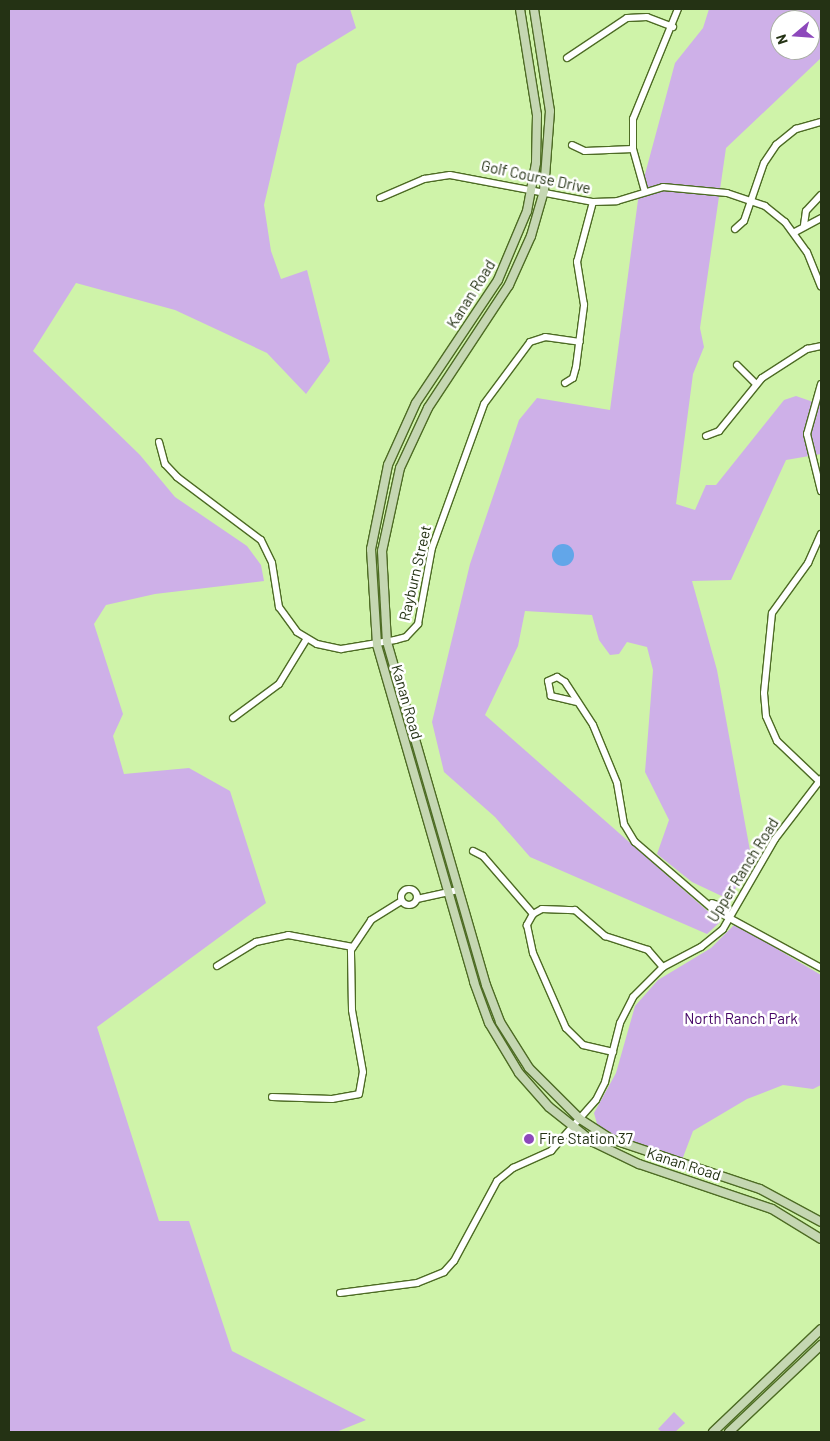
<!DOCTYPE html>
<style>
body{margin:0}
#map{position:relative;width:830px;height:1441px;overflow:hidden;background:#cff3a9;font-family:Barlow,sans-serif}
div>[style]{position:absolute}
[style*='--x']{left:calc(var(--x)*1px);top:calc(var(--y)*1px);width:calc(var(--w)*1px);rotate:calc(var(--a)*1deg)}
.green>*{inset:0;background:#ceb0e8}
.water>*{inset:0;background:#62a6e9}
.round{border-radius:50%}
.roads{filter:drop-shadow(1px 0 #4d6b24) drop-shadow(-1px 0 #4d6b24) drop-shadow(0 1px #4d6b24) drop-shadow(0 -1px #4d6b24)}
.minor>*{height:6px;margin:-3px;padding:0 3px;transform-origin:3px;border-radius:3px;background:#fff}
.minor>.ring{margin:-3px;padding:0;box-sizing:content-box;background:none;border:6px solid #fff;border-radius:50%}
.major>*{height:8px;margin:-4px;padding:0 4px;transform-origin:4px;border-radius:4px;background:#c5d7b2}
.dots>*{width:14px;height:14px;translate:-50% -50%;box-sizing:border-box;border:2px solid #fff;border-radius:50%}
span{translate:-50% -50%;white-space:nowrap;text-align:center;line-height:1.15;-webkit-text-stroke:5px #fff;paint-order:stroke}
.street-label{font-size:15px;color:#243214}
.park-label{font-size:15px;color:#450466}
.poi-label{font-size:15px;color:#243214}
.left{translate:0 -50%;text-align:left}
.frame{position:absolute;inset:0;border:10px solid #243214;pointer-events:none}
.north{position:absolute;left:770px;top:10px;width:50px;height:50px;box-sizing:border-box;background:#fff;border:1px solid #a7ada1;border-radius:50%;rotate:252deg;font-size:14px;font-weight:700;line-height:20px;text-align:center;color:#243214}
.north::after{content:'';display:block;margin:auto;width:18px;height:22px;background:#8d48bb;clip-path:polygon(50% 0,100% 100%,50% 72%,0 100%)}
</style>
<div id="map">
<div class="green">
<i style="clip-path:polygon(9px 9px,350px 9px,356px 28px,297px 64px,264px 205px,271px 251px,281px 279px,307px 270px,330px 361px,306px 394px,267px 353px,175px 310px,76px 283px,33px 351px,140px 455px,175px 497px,247px 546px,261px 565px,264px 581px,155px 594px,106px 605px,94px 624px,123px 714px,113px 736px,124px 774px,189px 768px,230px 791px,266px 903px,97px 1027px,159px 1221px,189px 1221px,232px 1351px,366px 1420px,336px 1432px,9px 1432px)"></i>
<i style="clip-path:polygon(evenodd,709px 9px,821px 9px,821px 58px,726px 148px,700px 328px,704px 347px,693px 374px,676px 504px,695px 510px,706px 485px,716px 485px,784px 400px,796px 396px,819px 404px,821px 398px,821px 454px,786px 460px,731px 580px,692px 581px,717px 670px,751px 856px,730px 900px,692px 882px,657px 854px,669px 820px,645px 772px,653px 670px,647px 647px,627px 642px,619px 654px,610px 655px,599px 640px,592px 615px,525px 611px,518px 646px,485px 715px,720px 922px,707px 934px,530px 857px,495px 817px,444px 772px,432px 722px,470px 564px,519px 420px,537px 398px,610px 410px,638px 200px,675px 63px,703px 28px,709px 9px,780px 20px,810px 20px,810px 50px,780px 50px,780px 20px)"></i>
<i style="clip-path:polygon(735px 924px,821px 975px,821px 1085px,813px 1089px,783px 1085px,747px 1099px,693px 1131px,682px 1160px,616px 1136px,597px 1124px,594px 1113px,616px 1073px,635px 1006px,658px 980px,711px 948px)"></i>
<i style="clip-path:polygon(674px 1412px,685px 1423px,675px 1432px,662px 1432px,658px 1429px)"></i>
</div>
<div class="water">
<i class="round" style="left:552px;top:544px;width:22px;height:22px"></i>
</div>
<div class="roads">
<div class="minor">
<i style="--x:567;--y:58;--w:72;--a:-33.7"></i>
<i style="--x:627;--y:18;--w:20;--a:-3"></i>
<i style="--x:647;--y:17;--w:28;--a:21"></i>
<i style="--x:572;--y:145;--w:14;--a:25"></i>
<i style="--x:585;--y:151;--w:48;--a:-2.4"></i>
<i style="--x:645;--y:192;--w:45;--a:-105.6"></i>
<i style="--x:633;--y:149;--w:30;--a:-90"></i>
<i style="--x:633;--y:119;--w:119;--a:-67.8"></i>
<i style="--x:380;--y:198;--w:48;--a:-23.4"></i>
<i style="--x:424;--y:179;--w:26;--a:-9"></i>
<i style="--x:450;--y:175;--w:146;--a:10.7"></i>
<i style="--x:593;--y:202;--w:24;--a:-2"></i>
<i style="--x:617;--y:201;--w:48;--a:-16.9"></i>
<i style="--x:663;--y:187;--w:64;--a:5.4"></i>
<i style="--x:727;--y:193;--w:40;--a:18.9"></i>
<i style="--x:765;--y:206;--w:26;--a:39"></i>
<i style="--x:785;--y:222;--w:37;--a:54"></i>
<i style="--x:807;--y:252;--w:37;--a:68"></i>
<i style="--x:804;--y:225;--w:14;--a:-82"></i>
<i style="--x:806;--y:211;--w:22;--a:-47"></i>
<i style="--x:735;--y:229;--w:12;--a:-42"></i>
<i style="--x:744;--y:221;--w:61;--a:-71"></i>
<i style="--x:764;--y:163;--w:22;--a:-56"></i>
<i style="--x:776;--y:145;--w:26;--a:-39"></i>
<i style="--x:796;--y:129;--w:26;--a:-16"></i>
<i style="--x:795;--y:232;--w:30;--a:-28"></i>
<i style="--x:737;--y:365;--w:25;--a:45"></i>
<i style="--x:565;--y:383;--w:9;--a:-32"></i>
<i style="--x:573;--y:378;--w:11;--a:-75"></i>
<i style="--x:576;--y:367;--w:63;--a:-82.6"></i>
<i style="--x:584;--y:305;--w:44;--a:-99.2"></i>
<i style="--x:577;--y:262;--w:62;--a:-75.1"></i>
<i style="--x:821;--y:384;--w:52;--a:105.6"></i>
<i style="--x:807;--y:434;--w:59;--a:76.2"></i>
<i style="--x:706;--y:436;--w:14;--a:-21"></i>
<i style="--x:719;--y:431;--w:68;--a:-50.9"></i>
<i style="--x:762;--y:378;--w:54;--a:-32.8"></i>
<i style="--x:807;--y:349;--w:14;--a:-12"></i>
<i style="--x:159;--y:442;--w:23;--a:75"></i>
<i style="--x:165;--y:464;--w:18;--a:47"></i>
<i style="--x:177;--y:477;--w:105;--a:36.9"></i>
<i style="--x:261;--y:540;--w:25;--a:64"></i>
<i style="--x:272;--y:563;--w:45;--a:81"></i>
<i style="--x:279;--y:607;--w:31;--a:54"></i>
<i style="--x:297;--y:632;--w:23;--a:31"></i>
<i style="--x:317;--y:644;--w:25;--a:12"></i>
<i style="--x:341;--y:649;--w:55;--a:-9.5"></i>
<i style="--x:395;--y:640;--w:11;--a:-15"></i>
<i style="--x:406;--y:637;--w:18;--a:-47"></i>
<i style="--x:418;--y:624;--w:77;--a:-79.6"></i>
<i style="--x:432;--y:548;--w:153;--a:-70.1"></i>
<i style="--x:484;--y:404;--w:77;--a:-53.4"></i>
<i style="--x:530;--y:342;--w:16;--a:-18"></i>
<i style="--x:545;--y:337;--w:35;--a:8"></i>
<i style="--x:577;--y:702;--w:27;--a:-167"></i>
<i style="--x:551;--y:696;--w:15;--a:-101"></i>
<i style="--x:548;--y:681;--w:10;--a:-24"></i>
<i style="--x:557;--y:677;--w:9;--a:32"></i>
<i style="--x:565;--y:682;--w:51;--a:56.9"></i>
<i style="--x:593;--y:725;--w:63;--a:67.5"></i>
<i style="--x:617;--y:783;--w:42;--a:80.3"></i>
<i style="--x:624;--y:824;--w:21;--a:59"></i>
<i style="--x:635;--y:842;--w:103;--a:40.7"></i>
<i style="--x:713;--y:909;--w:123;--a:28.6"></i>
<i style="--x:233;--y:718;--w:57;--a:-36.5"></i>
<i style="--x:279;--y:684;--w:52;--a:-58.5"></i>
<i style="--x:819;--y:781;--w:58;--a:-136.4"></i>
<i style="--x:777;--y:741;--w:27;--a:-114"></i>
<i style="--x:766;--y:716;--w:23;--a:-95"></i>
<i style="--x:764;--y:693;--w:80;--a:-84.3"></i>
<i style="--x:772;--y:613;--w:62;--a:-54.2"></i>
<i style="--x:808;--y:563;--w:32;--a:-66"></i>
<i style="--x:473;--y:851;--w:11;--a:27"></i>
<i style="--x:483;--y:856;--w:77;--a:49.2"></i>
<i style="--x:533;--y:914;--w:10;--a:-29"></i>
<i style="--x:542;--y:909;--w:33;--a:2"></i>
<i style="--x:575;--y:910;--w:40;--a:41"></i>
<i style="--x:605;--y:936;--w:45;--a:18"></i>
<i style="--x:648;--y:950;--w:23;--a:49"></i>
<i class="ring" style="left:401px;top:889px;width:10px;height:10px"></i>
<i style="--x:417;--y:899;--w:42;--a:-12.4"></i>
<i style="--x:712;--y:903;--w:15;--a:20"></i>
<i style="--x:726;--y:908;--w:5;--a:79"></i>
<i style="--x:533;--y:914;--w:13;--a:119"></i>
<i style="--x:527;--y:925;--w:29;--a:78"></i>
<i style="--x:533;--y:953;--w:82;--a:66.3"></i>
<i style="--x:566;--y:1028;--w:24;--a:45"></i>
<i style="--x:583;--y:1045;--w:31;--a:13"></i>
<i style="--x:217;--y:966;--w:46;--a:-31.6"></i>
<i style="--x:256;--y:942;--w:33;--a:-12"></i>
<i style="--x:288;--y:935;--w:66;--a:10.5"></i>
<i style="--x:272;--y:1097;--w:60;--a:1.9"></i>
<i style="--x:332;--y:1099;--w:27;--a:-10"></i>
<i style="--x:359;--y:1094;--w:22;--a:-80"></i>
<i style="--x:363;--y:1072;--w:63;--a:-100.1"></i>
<i style="--x:352;--y:1010;--w:60;--a:-91"></i>
<i style="--x:351;--y:950;--w:36;--a:-56"></i>
<i style="--x:371;--y:920;--w:36;--a:-32"></i>
<i style="--x:340;--y:1293;--w:78;--a:-7.4"></i>
<i style="--x:417;--y:1283;--w:29;--a:-22"></i>
<i style="--x:444;--y:1272;--w:15;--a:-48"></i>
<i style="--x:454;--y:1261;--w:91;--a:-61.7"></i>
<i style="--x:497;--y:1181;--w:21;--a:-39"></i>
<i style="--x:513;--y:1168;--w:42;--a:-24.1"></i>
<i style="--x:551;--y:1151;--w:68;--a:-48.6"></i>
<i style="--x:596;--y:1100;--w:20;--a:-63"></i>
<i style="--x:605;--y:1082;--w:61;--a:-75.7"></i>
<i style="--x:620;--y:1023;--w:29;--a:-63"></i>
<i style="--x:633;--y:997;--w:42;--a:-45"></i>
<i style="--x:663;--y:967;--w:43;--a:-27.8"></i>
<i style="--x:701;--y:947;--w:28;--a:-39"></i>
<i style="--x:723;--y:929;--w:104;--a:-60"></i>
<i style="--x:775;--y:839;--w:76;--a:-52.5"></i>
</div>
<div class="major">
<i style="--x:520;--y:9;--w:107;--a:80.9"></i>
<i style="--x:537;--y:115;--w:48;--a:91.2"></i>
<i style="--x:536;--y:163;--w:49;--a:100.6"></i>
<i style="--x:527;--y:211;--w:75;--a:112.8"></i>
<i style="--x:498;--y:280;--w:148;--a:123.7"></i>
<i style="--x:416;--y:403;--w:68;--a:114.3"></i>
<i style="--x:388;--y:465;--w:86;--a:101.4"></i>
<i style="--x:371;--y:549;--w:96;--a:86.4"></i>
<i style="--x:377;--y:645;--w:351;--a:73.9"></i>
<i style="--x:474;--y:982;--w:44;--a:69.9"></i>
<i style="--x:489;--y:1023;--w:58;--a:59"></i>
<i style="--x:519;--y:1073;--w:45;--a:48.6"></i>
<i style="--x:549;--y:1107;--w:56;--a:38.5"></i>
<i style="--x:593;--y:1142;--w:51;--a:25.6"></i>
<i style="--x:639;--y:1164;--w:140;--a:18.7"></i>
<i style="--x:772;--y:1209;--w:57;--a:31.5"></i>
<i style="--x:534;--y:9;--w:103;--a:81.1"></i>
<i style="--x:550;--y:111;--w:80;--a:94.3"></i>
<i style="--x:544;--y:191;--w:47;--a:106.1"></i>
<i style="--x:531;--y:236;--w:54;--a:114.2"></i>
<i style="--x:509;--y:285;--w:147;--a:123.4"></i>
<i style="--x:428;--y:408;--w:66;--a:115"></i>
<i style="--x:400;--y:468;--w:85;--a:102.2"></i>
<i style="--x:382;--y:551;--w:91;--a:86.9"></i>
<i style="--x:387;--y:642;--w:357;--a:73.9"></i>
<i style="--x:486;--y:985;--w:40;--a:69"></i>
<i style="--x:500;--y:1022;--w:54;--a:57.8"></i>
<i style="--x:529;--y:1068;--w:72;--a:45"></i>
<i style="--x:580;--y:1119;--w:37;--a:33"></i>
<i style="--x:611;--y:1139;--w:157;--a:18.6"></i>
<i style="--x:760;--y:1189;--w:69;--a:28.4"></i>
<i style="--x:713;--y:1432;--w:149;--a:-43.6"></i>
<i style="--x:729;--y:1432;--w:127;--a:-43.4"></i>
</div>
</div>
<div class="dots">
<i style="left:529px;top:1139px;background:#8d48bb"></i>
</div>
<div class="street-label">
<span style="left:536px;top:177px;rotate:12deg">Golf Course Drive</span>
<span style="left:471px;top:294px;rotate:-58deg">Kanan Road</span>
<span style="left:415px;top:573px;rotate:-77deg">Rayburn Street</span>
<span style="left:407px;top:702px;rotate:74deg">Kanan Road</span>
<span style="left:743px;top:870px;rotate:-58deg">Upper Ranch Road</span>
<span style="left:684px;top:1164px;rotate:18deg">Kanan Road</span>
</div>
<div class="park-label">
<span style="left:741px;top:1019px">North Ranch Park</span>
</div>
<div class="poi-label">
<span class="left" style="left:539px;top:1139px">Fire Station 37</span>
</div>
<div class="frame"></div>
<div class="north">N</div>
</div>
